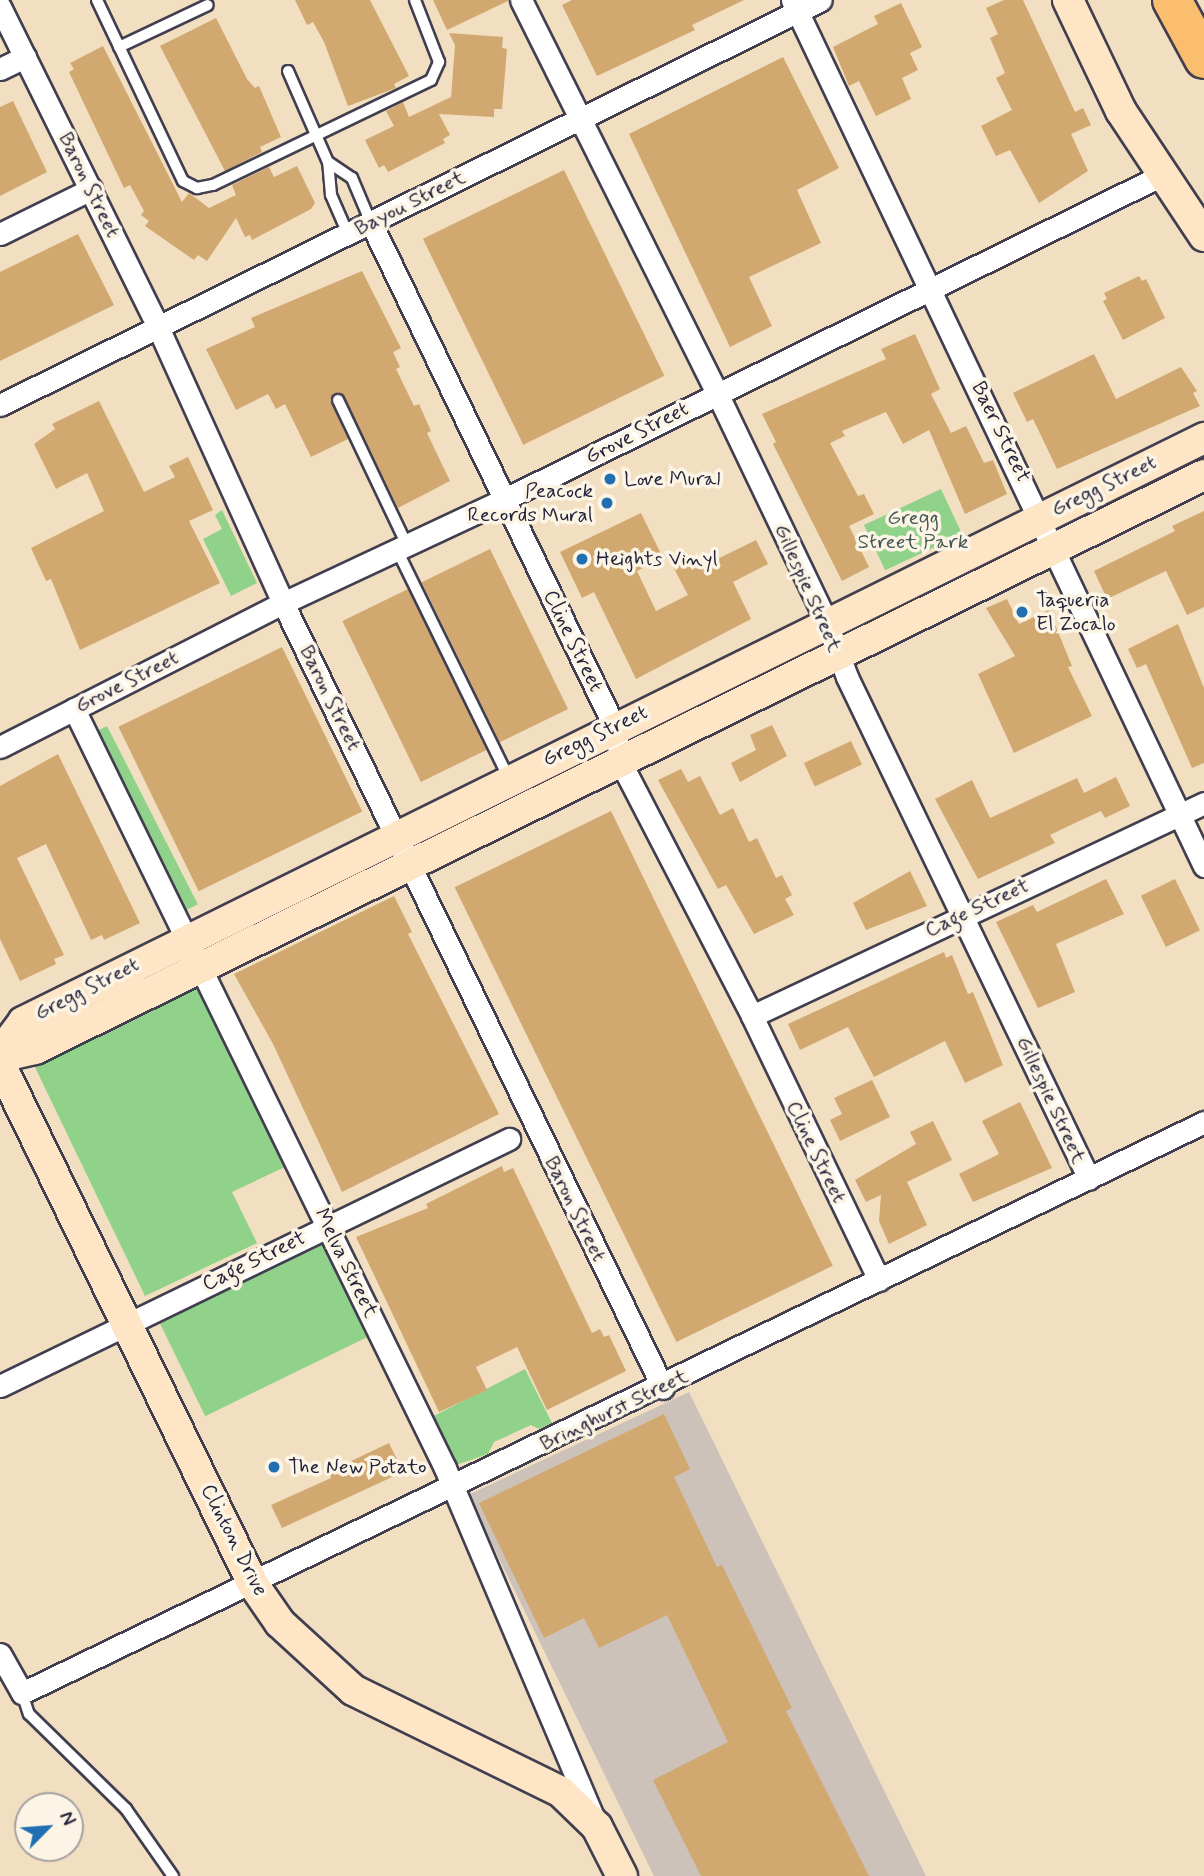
<!DOCTYPE html>
<style>
body{margin:0}
#map{position:relative;width:1204px;height:1876px;overflow:hidden;background:#f2dfc1;font-family:Mynerve,sans-serif}
div>[style]{position:absolute}
[style*='--x']{left:calc(var(--x)*1px);top:calc(var(--y)*1px);width:calc(var(--w)*1px);rotate:calc(var(--a)*1deg)}
.industrial>*{inset:0;background:#ccc2b9}
.green>*{inset:0;background:#90d28a;transform-origin:0 0}
.building>*{inset:0;background:#d1a970;transform-origin:0 0}
.roads{filter:drop-shadow(2px 0 #413e4f) drop-shadow(-2px 0 #413e4f) drop-shadow(0 2px #413e4f) drop-shadow(0 -2px #413e4f)}
.lane>*{height:10px;margin:-5px;padding:0 5px;transform-origin:5px;border-radius:5px;background:#fff}
.street>*{height:21px;margin:-10.5px;padding:0 10.5px;transform-origin:10.5px;border-radius:10.5px;background:#fff}
.secondary>*{height:30px;margin:-15px;padding:0 15px;transform-origin:15px;border-radius:15px;background:#fde5c5}
.highway>*{height:38px;margin:-19px;padding:0 19px;transform-origin:19px;border-radius:19px;background:#fbbe6e}
.dots>*{width:19px;height:19px;translate:-50% -50%;box-sizing:border-box;border:4px solid #fcf5e5;border-radius:50%}
span{translate:-50% -50%;white-space:nowrap;text-align:center;line-height:1.15;-webkit-text-stroke:7px #fcf5e5;paint-order:stroke}
.street-label{font-size:21px;color:#22223b}
.poi-label{font-size:21px;color:#22223b}
.left{translate:0 -50%;text-align:left}
.right{translate:-100% -50%;text-align:right}
.park-label{font-size:21px;color:#435753}
.north{position:absolute;left:14px;top:1792px;width:70px;height:70px;box-sizing:border-box;background:#fcf5e5;border:2px solid #a5a1a1;border-radius:50%;rotate:65deg;font-size:19px;font-weight:700;line-height:28px;text-align:center;color:#22223b}
.north::after{content:'';display:block;margin:auto;width:24px;height:32px;background:#1f6fb2;clip-path:polygon(50% 0,100% 100%,50% 72%,0 100%)}
</style>
<div id="map">
<div class="industrial">
<i style="clip-path:polygon(689px 1392px,926px 1876px,654px 1876px,468px 1495px)"></i>
</div>
<div class="green">
<i style="left:941px;top:489px;width:50px;height:85px;rotate:65deg"></i>
<i style="clip-path:polygon(222px 510px,257px 583px,231px 596px,203px 539px,222px 529px,215px 515px)"></i>
<i style="left:107px;top:726px;width:200px;height:17px;rotate:63deg"></i>
<i style="clip-path:polygon(198px 984px,285px 1167px,232px 1192px,257px 1243px,145px 1296px,33px 1063px)"></i>
<i style="left:325px;top:1242px;width:104px;height:184px;rotate:64deg"></i>
<i style="clip-path:polygon(525px 1369px,552px 1423px,539px 1429px,531px 1425px,494px 1442px,488px 1454px,453px 1466px,430px 1418px)"></i>
</div>
<div class="building">
<i style="clip-path:polygon(295px 0,370px 0,409px 76px,394px 84px,396px 88px,348px 106px,324px 42px,313px 22px,307px 25px)"></i>
<i style="clip-path:polygon(433px 0,508px 0,508px 1px,447px 30px)"></i>
<i style="clip-path:polygon(572px 0,744px 0,692px 25px,695px 30px,597px 76px,562px 5px)"></i>
<i style="clip-path:polygon(1004px 0,1023px 0,1075px 112px,1083px 108px,1091px 125px,1071px 134px,1088px 171px,1039px 203px,1010px 150px,996px 156px,981px 126px,1012px 110px,996px 78px,1005px 73px,990px 38px,998px 34px,986px 8px)"></i>
<i style="clip-path:polygon(901px 3px,922px 47px,910px 53px,918px 70px,902px 78px,911px 99px,876px 116px,859px 81px,849px 86px,833px 47px,878px 24px,874px 16px)"></i>
<i style="clip-path:polygon(216px 18px,247px 79px,255px 88px,259px 86px,281px 137px,260px 147px,262px 152px,225px 171px,160px 46px)"></i>
<i style="clip-path:polygon(449px 33px,503px 37px,502px 48px,507px 49px,502px 109px,494px 109px,494px 117px,439px 114px,450px 135px,443px 139px,445px 143px,388px 172px,384px 165px,379px 168px,365px 140px,394px 126px,386px 111px,403px 102px,409px 117px,451px 97px,455px 45px)"></i>
<i style="clip-path:polygon(103px 46px,182px 202px,189px 193px,209px 208px,236px 195px,232px 185px,269px 167px,274px 177px,297px 166px,315px 203px,311px 209px,252px 240px,250px 235px,245px 237px,236px 218px,207px 261px,198px 255px,194px 260px,145px 226px,149px 221px,141px 215px,144px 211px,130px 185px,124px 188px,69px 72px,74px 69px,70px 63px)"></i>
<i style="clip-path:polygon(783px 57px,839px 168px,797px 190px,821px 243px,749px 277px,772px 326px,730px 347px,629px 134px)"></i>
<i style="clip-path:polygon(13px 101px,47px 172px,0 196px,0 107px)"></i>
<i style="left:564px;top:170px;width:229px;height:157px;rotate:64deg"></i>
<i style="clip-path:polygon(78px 234px,114px 305px,0 361px,0 272px)"></i>
<i style="clip-path:polygon(362px 271px,401px 348px,393px 352px,400px 367px,396px 369px,414px 406px,419px 404px,431px 431px,427px 433px,450px 481px,398px 508px,343px 394px,334px 393px,330px 400px,348px 439px,311px 457px,285px 404px,276px 409px,268px 394px,236px 410px,206px 349px,255px 327px,251px 318px)"></i>
<i style="clip-path:polygon(1139px 276px,1142px 281px,1146px 279px,1165px 318px,1123px 340px,1103px 301px,1107px 299px,1104px 293px)"></i>
<i style="clip-path:polygon(915px 334px,940px 389px,931px 394px,951px 433px,966px 426px,984px 463px,993px 460px,1007px 494px,965px 514px,929px 430px,903px 444px,886px 412px,842px 431px,845px 436px,830px 443px,858px 496px,864px 494px,874px 514px,849px 526px,869px 567px,842px 581px,773px 444px,776px 442px,762px 414px,886px 359px,881px 349px)"></i>
<i style="clip-path:polygon(1094px 354px,1116px 399px,1181px 367px,1197px 391px,1193px 393px,1200px 406px,1057px 469px,1033px 419px,1027px 422px,1013px 393px)"></i>
<i style="clip-path:polygon(99px 401px,144px 492px,175px 477px,169px 466px,188px 457px,213px 510px,189px 521px,220px 583px,80px 650px,51px 579px,46px 581px,31px 548px,104px 511px,87px 473px,56px 489px,34px 444px,55px 429px,52px 424px)"></i>
<i style="clip-path:polygon(1204px 511px,1204px 607px,1187px 615px,1166px 571px,1107px 599px,1094px 571px,1175px 531px,1172px 526px)"></i>
<i style="clip-path:polygon(641px 513px,663px 558px,637px 571px,656px 611px,688px 595px,671px 563px,689px 554px,697px 569px,756px 540px,768px 564px,733px 582px,751px 619px,636px 679px,594px 592px,582px 598px,560px 552px)"></i>
<i style="left:490px;top:549px;width:178px;height:76px;rotate:64deg"></i>
<i style="left:408px;top:589px;width:179px;height:73px;rotate:64deg"></i>
<i style="clip-path:polygon(1007px 599px,1019px 624px,1049px 610px,1072px 666px,1068px 667px,1092px 716px,1014px 753px,978px 674px,1015px 656px,986px 608px)"></i>
<i style="clip-path:polygon(1178px 624px,1204px 688px,1204px 763px,1192px 768px,1146px 664px,1137px 668px,1128px 649px)"></i>
<i style="left:282px;top:647px;width:183px;height:182px;rotate:64deg"></i>
<i style="clip-path:polygon(772px 725px,787px 756px,740px 782px,731px 763px,756px 750px,750px 735px)"></i>
<i style="left:851px;top:741px;width:26px;height:52px;rotate:65deg"></i>
<i style="clip-path:polygon(58px 754px,140px 923px,104px 940px,102px 935px,91px 940px,46px 844px,17px 858px,64px 955px,54px 959px,56px 964px,20px 981px,0 939px,0 786px)"></i>
<i style="clip-path:polygon(681px 769px,688px 782px,700px 776px,720px 815px,733px 808px,749px 842px,757px 838px,776px 878px,782px 875px,792px 895px,785px 899px,794px 915px,754px 934px,726px 885px,718px 889px,658px 780px)"></i>
<i style="clip-path:polygon(1116px 777px,1130px 806px,1105px 818px,1101px 811px,1075px 823px,1050px 835px,1055px 843px,978px 879px,935px 799px,972px 780px,990px 818px,1077px 778px,1084px 793px)"></i>
<i style="left:611px;top:811px;width:506px;height:174px;rotate:64deg"></i>
<i style="clip-path:polygon(910px 871px,927px 906px,866px 930px,853px 903px)"></i>
<i style="clip-path:polygon(1106px 879px,1124px 914px,1056px 944px,1075px 992px,1038px 1008px,996px 922px,1033px 905px,1037px 912px)"></i>
<i style="left:1175px;top:879px;width:57px;height:38px;rotate:64deg"></i>
<i style="clip-path:polygon(394px 896px,412px 932px,408px 934px,499px 1114px,342px 1192px,273px 1044px,234px 974px)"></i>
<i style="clip-path:polygon(944px 952px,946px 958px,952px 955px,968px 994px,973px 992px,1003px 1065px,965px 1083px,945px 1041px,874px 1077px,848px 1027px,800px 1050px,788px 1024px)"></i>
<i style="clip-path:polygon(872px 1080px,890px 1117px,840px 1141px,830px 1120px,842px 1114px,834px 1098px)"></i>
<i style="clip-path:polygon(1020px 1102px,1052px 1168px,973px 1202px,959px 1174px,999px 1154px,982px 1121px)"></i>
<i style="clip-path:polygon(933px 1121px,952px 1160px,907px 1182px,927px 1225px,889px 1244px,879px 1221px,881px 1195px,866px 1202px,855px 1180px,916px 1144px,910px 1132px)"></i>
<i style="clip-path:polygon(502px 1166px,504px 1172px,513px 1168px,592px 1333px,600px 1329px,604px 1337px,609px 1335px,626px 1371px,547px 1410px,517px 1347px,476px 1367px,487px 1390px,439px 1412px,356px 1237px,428px 1208px,426px 1204px)"></i>
<i style="clip-path:polygon(664px 1414px,690px 1469px,674px 1477px,717px 1567px,722px 1565px,792px 1708px,786px 1711px,869px 1876px,701px 1876px,653px 1780px,728px 1742px,667px 1615px,599px 1648px,584px 1618px,544px 1638px,479px 1503px)"></i>
<i style="clip-path:polygon(389px 1443px,403px 1472px,282px 1528px,271px 1505px,331px 1478px,328px 1472px)"></i>
</div>
<div class="roads">
<div class="lane">
<i style="--x:97;--y:0;--w:200;--a:64.6"></i>
<i style="--x:183;--y:181;--w:16;--a:27"></i>
<i style="--x:197;--y:188;--w:16;--a:-11"></i>
<i style="--x:213;--y:185;--w:242;--a:-25.7"></i>
<i style="--x:431;--y:80;--w:20;--a:-66"></i>
<i style="--x:439;--y:62;--w:66;--a:-111.2"></i>
<i style="--x:119;--y:47;--w:98;--a:-25.3"></i>
<i style="--x:288;--y:71;--w:99;--a:66.3"></i>
<i style="--x:348;--y:234;--w:43;--a:-113.6"></i>
<i style="--x:331;--y:195;--w:33;--a:-95"></i>
<i style="--x:328;--y:162;--w:29;--a:34"></i>
<i style="--x:352;--y:178;--w:49;--a:67.1"></i>
<i style="--x:338;--y:400;--w:161;--a:64.6"></i>
<i style="--x:397;--y:550;--w:255;--a:63.9"></i>
<i style="--x:22;--y:1693;--w:22;--a:72"></i>
<i style="--x:29;--y:1714;--w:136;--a:44.4"></i>
<i style="--x:126;--y:1809;--w:82;--a:55"></i>
</div>
<div class="street">
<i style="--x:521;--y:0;--w:439;--a:63.5"></i>
<i style="--x:717;--y:393;--w:253;--a:64.4"></i>
<i style="--x:826;--y:621;--w:60;--a:69.4"></i>
<i style="--x:847;--y:677;--w:557;--a:64.26"></i>
<i style="--x:792;--y:0;--w:959;--a:64.56"></i>
<i style="--x:0;--y:7;--w:355;--a:63.7"></i>
<i style="--x:157;--y:325;--w:305;--a:65.6"></i>
<i style="--x:283;--y:603;--w:872;--a:64.17"></i>
<i style="--x:0;--y:69;--w:28;--a:-26"></i>
<i style="--x:371;--y:223;--w:559;--a:64.21"></i>
<i style="--x:614;--y:726;--w:38;--a:79"></i>
<i style="--x:621;--y:763;--w:285;--a:62.6"></i>
<i style="--x:752;--y:1016;--w:293;--a:64.3"></i>
<i style="--x:0;--y:234;--w:102;--a:-26.3"></i>
<i style="--x:0;--y:405;--w:915;--a:-26.26"></i>
<i style="--x:74;--y:709;--w:845;--a:63.95"></i>
<i style="--x:445;--y:1468;--w:381;--a:67"></i>
<i style="--x:0;--y:747;--w:318;--a:-27"></i>
<i style="--x:283;--y:603;--w:245;--a:-25.1"></i>
<i style="--x:505;--y:499;--w:730;--a:-26.25"></i>
<i style="--x:752;--y:1016;--w:500;--a:-25.2"></i>
<i style="--x:0;--y:1386;--w:566;--a:-25.89"></i>
<i style="--x:0;--y:1654;--w:45;--a:60.6"></i>
<i style="--x:22;--y:1693;--w:1313;--a:-25.78"></i>
</div>
<div class="secondary">
<i style="--x:1068;--y:0;--w:123;--a:64.5"></i>
<i style="--x:1121;--y:111;--w:150;--a:56.4"></i>
<i style="--x:0;--y:1053;--w:39;--a:-53"></i>
<i style="--x:23;--y:1022;--w:1318;--a:-26.31"></i>
<i style="--x:0;--y:1057;--w:36;--a:-13"></i>
<i style="--x:35;--y:1049;--w:1302;--a:-26.15"></i>
<i style="--x:0;--y:1064;--w:578;--a:64.06"></i>
<i style="--x:253;--y:1584;--w:47;--a:55.3"></i>
<i style="--x:280;--y:1623;--w:99;--a:42.5"></i>
<i style="--x:353;--y:1690;--w:232;--a:26.1"></i>
<i style="--x:561;--y:1792;--w:50;--a:44.2"></i>
<i style="--x:597;--y:1827;--w:55;--a:63"></i>
</div>
<div class="highway">
<i style="--x:1172;--y:0;--w:67;--a:61.5"></i>
</div>
</div>
<div class="dots">
<i style="left:610px;top:479px;background:#1f6fb2"></i>
<i style="left:607px;top:503px;background:#1f6fb2"></i>
<i style="left:582px;top:559px;background:#1f6fb2"></i>
<i style="left:1022px;top:612px;background:#1f6fb2"></i>
<i style="left:274px;top:1467px;background:#1f6fb2"></i>
</div>
<div class="street-label">
<span style="left:89px;top:185px;rotate:64deg">Baron Street</span>
<span style="left:410px;top:203px;rotate:-27deg">Bayou Street</span>
<span style="left:1001px;top:432px;rotate:64deg">Baer Street</span>
<span style="left:637px;top:433px;rotate:-27deg">Grove Street</span>
<span style="left:1104px;top:486px;rotate:-26deg">Gregg Street</span>
<span style="left:808px;top:588px;rotate:66deg">Gillespie Street</span>
<span style="left:573px;top:641px;rotate:64deg">Cline Street</span>
<span style="left:127px;top:682px;rotate:-27deg">Grove Street</span>
<span style="left:330px;top:698px;rotate:64deg">Baron Street</span>
<span style="left:595px;top:736px;rotate:-26deg">Gregg Street</span>
<span style="left:977px;top:908px;rotate:-25deg">Cage Street</span>
<span style="left:87px;top:989px;rotate:-27deg">Gregg Street</span>
<span style="left:1051px;top:1100px;rotate:65deg">Gillespie Street</span>
<span style="left:816px;top:1152px;rotate:64deg">Cline Street</span>
<span style="left:575px;top:1209px;rotate:64deg">Baron Street</span>
<span style="left:254px;top:1261px;rotate:-26deg">Cage Street</span>
<span style="left:346px;top:1263px;rotate:64deg">Melva Street</span>
<span style="left:614px;top:1410px;rotate:-26deg">Bringhurst Street</span>
<span style="left:234px;top:1540px;rotate:63deg">Clinton Drive</span>
</div>
<div class="poi-label">
<span class="left" style="left:624px;top:479px">Love Mural</span>
<span class="right" style="left:593px;top:503px">Peacock<br>Records Mural</span>
<span class="left" style="left:596px;top:559px">Heights Vinyl</span>
<span class="left" style="left:1036px;top:612px">Taqueria<br>El Zocalo</span>
<span class="left" style="left:288px;top:1467px">The New Potato</span>
</div>
<div class="park-label">
<span style="left:913px;top:530px">Gregg<br>Street Park</span>
</div>
<div class="north">N</div>
</div>
